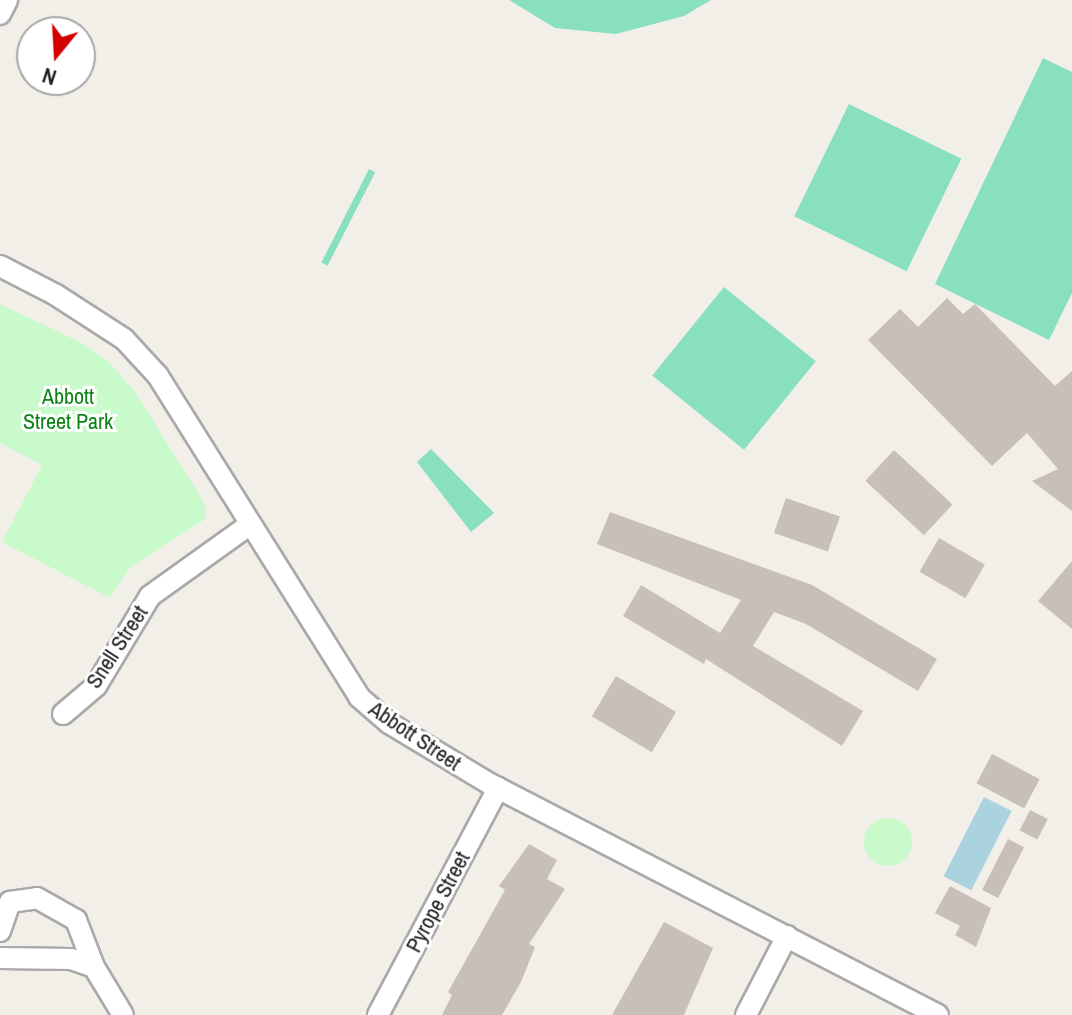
<!DOCTYPE html>
<style>
body{margin:0}
#map{position:relative;width:1072px;height:1015px;overflow:hidden;background:#f2efe9;font-family:"Archivo Narrow",sans-serif}
div>[style]{position:absolute}
[style*='--x']{left:calc(var(--x)*1px);top:calc(var(--y)*1px);width:calc(var(--w)*1px);rotate:calc(var(--a)*1deg)}
.park>*{inset:0;background:#c8facc}
.round{border-radius:50%}
.pitch>*{inset:0;background:#88e0be;transform-origin:0 0}
.water>*{inset:0;background:#aad3df;transform-origin:0 0}
.building>*{inset:0;background:#c7bfb8;transform-origin:0 0}
.roads{filter:drop-shadow(2px 0 #a9a9a9) drop-shadow(-2px 0 #a9a9a9) drop-shadow(0 2px #a9a9a9) drop-shadow(0 -2px #a9a9a9)}
.minor>*{height:20px;margin:-10px;padding:0 10px;transform-origin:10px;border-radius:10px;background:#fff}
span{translate:-50% -50%;white-space:nowrap;text-align:center;line-height:1.15;-webkit-text-stroke:6px #fff;paint-order:stroke}
.park-label{font-size:22px;color:#0c8416}
.street-label{font-size:22px;color:#222}
.north{position:absolute;left:16px;top:16px;width:80px;height:80px;box-sizing:border-box;background:#fff;border:2px solid #a7a7a7;border-radius:50%;rotate:198deg;font-size:22px;font-weight:700;line-height:32px;text-align:center;color:#222}
.north::after{content:'';display:block;margin:auto;width:28px;height:36px;background:#d40000;clip-path:polygon(50% 0,100% 100%,50% 72%,0 100%)}
</style>
<div id="map">
<div class="park">
<i style="clip-path:polygon(0 304px,84px 344px,110px 363px,136px 393px,206px 506px,205px 519px,130px 568px,110px 598px,2px 542px,42px 465px,0 443px)"></i>
<i class="round" style="left:864px;top:818px;width:48px;height:48px"></i>
</div>
<div class="pitch">
<i style="clip-path:polygon(509px 0,711px 0,684px 16px,616px 34px,555px 28px)"></i>
<i style="clip-path:polygon(1043px 58px,1072px 72px,1072px 293px,1049px 340px,935px 284px)"></i>
<i style="left:849px;top:104px;width:125px;height:125px;rotate:26deg"></i>
<i style="left:369px;top:169px;width:7px;height:105px;rotate:27deg"></i>
<i style="left:724px;top:287px;width:118px;height:114px;rotate:39deg"></i>
<i style="clip-path:polygon(431px 449px,494px 513px,471px 532px,417px 462px)"></i>
</div>
<div class="water">
<i style="left:984px;top:797px;width:31px;height:89px;rotate:27deg"></i>
</div>
<div class="building">
<i style="clip-path:polygon(947px 298px,963px 314px,975px 304px,1055px 386px,1072px 371px,1072px 511px,1032px 481px,1058px 469px,1027px 433px,992px 466px,868px 340px,900px 309px,918px 327px)"></i>
<i style="left:894px;top:450px;width:80px;height:42px;rotate:43deg"></i>
<i style="left:786px;top:498px;width:57px;height:37px;rotate:19deg"></i>
<i style="clip-path:polygon(610px 512px,812px 585px,937px 659px,918px 691px,806px 624px,774px 612px,753px 646px,863px 711px,842px 746px,706px 659px,704px 664px,623px 616px,641px 585px,720px 633px,741px 600px,597px 544px)"></i>
<i style="left:939px;top:538px;width:53px;height:39px;rotate:30deg"></i>
<i style="clip-path:polygon(1072px 561px,1072px 629px,1038px 601px)"></i>
<i style="left:616px;top:676px;width:70px;height:47px;rotate:31deg"></i>
<i style="left:992px;top:754px;width:54px;height:33px;rotate:28deg"></i>
<i style="left:1030px;top:810px;width:20px;height:23px;rotate:27deg"></i>
<i style="left:1008px;top:839px;width:18px;height:57px;rotate:27deg"></i>
<i style="clip-path:polygon(529px 844px,557px 860px,547px 879px,565px 889px,529px 944px,535px 947px,521px 982px,502px 1015px,442px 1015px,452px 995px,448px 992px,505px 890px,499px 886px)"></i>
<i style="clip-path:polygon(950px 886px,991px 908px,976px 947px,955px 935px,960px 926px,935px 913px)"></i>
<i style="clip-path:polygon(664px 922px,713px 948px,684px 1015px,612px 1015px)"></i>
</div>
<div class="roads">
<div class="minor">
<i style="--x:0;--y:14;--w:16;--a:-63"></i>
<i style="--x:0;--y:266;--w:63;--a:27.4"></i>
<i style="--x:56;--y:295;--w:81;--a:32.9"></i>
<i style="--x:124;--y:339;--w:50;--a:47.4"></i>
<i style="--x:158;--y:376;--w:379;--a:57.9"></i>
<i style="--x:359;--y:697;--w:40;--a:41"></i>
<i style="--x:389;--y:723;--w:118;--a:31.1"></i>
<i style="--x:490;--y:784;--w:504;--a:27.28"></i>
<i style="--x:63;--y:714;--w:43;--a:-40.3"></i>
<i style="--x:96;--y:686;--w:105;--a:-59"></i>
<i style="--x:150;--y:596;--w:122;--a:-35.6"></i>
<i style="--x:0;--y:931;--w:31;--a:-71"></i>
<i style="--x:10;--y:902;--w:27;--a:-8"></i>
<i style="--x:37;--y:898;--w:45;--a:29.4"></i>
<i style="--x:76;--y:920;--w:50;--a:69"></i>
<i style="--x:0;--y:958;--w:71;--a:0.8"></i>
<i style="--x:71;--y:959;--w:24;--a:19"></i>
<i style="--x:94;--y:967;--w:56;--a:58.9"></i>
<i style="--x:378;--y:1015;--w:257;--a:-62.1"></i>
<i style="--x:746;--y:1015;--w:89;--a:-62.6"></i>
</div>
</div>
<div class="park-label">
<span style="left:68px;top:409px">Abbott<br>Street Park</span>
</div>
<div class="street-label">
<span style="left:117px;top:647px;rotate:-57deg">Snell Street</span>
<span style="left:415px;top:736px;rotate:34deg">Abbott Street</span>
<span style="left:438px;top:902px;rotate:-62deg">Pyrope Street</span>
</div>
<div class="north">N</div>
</div>
